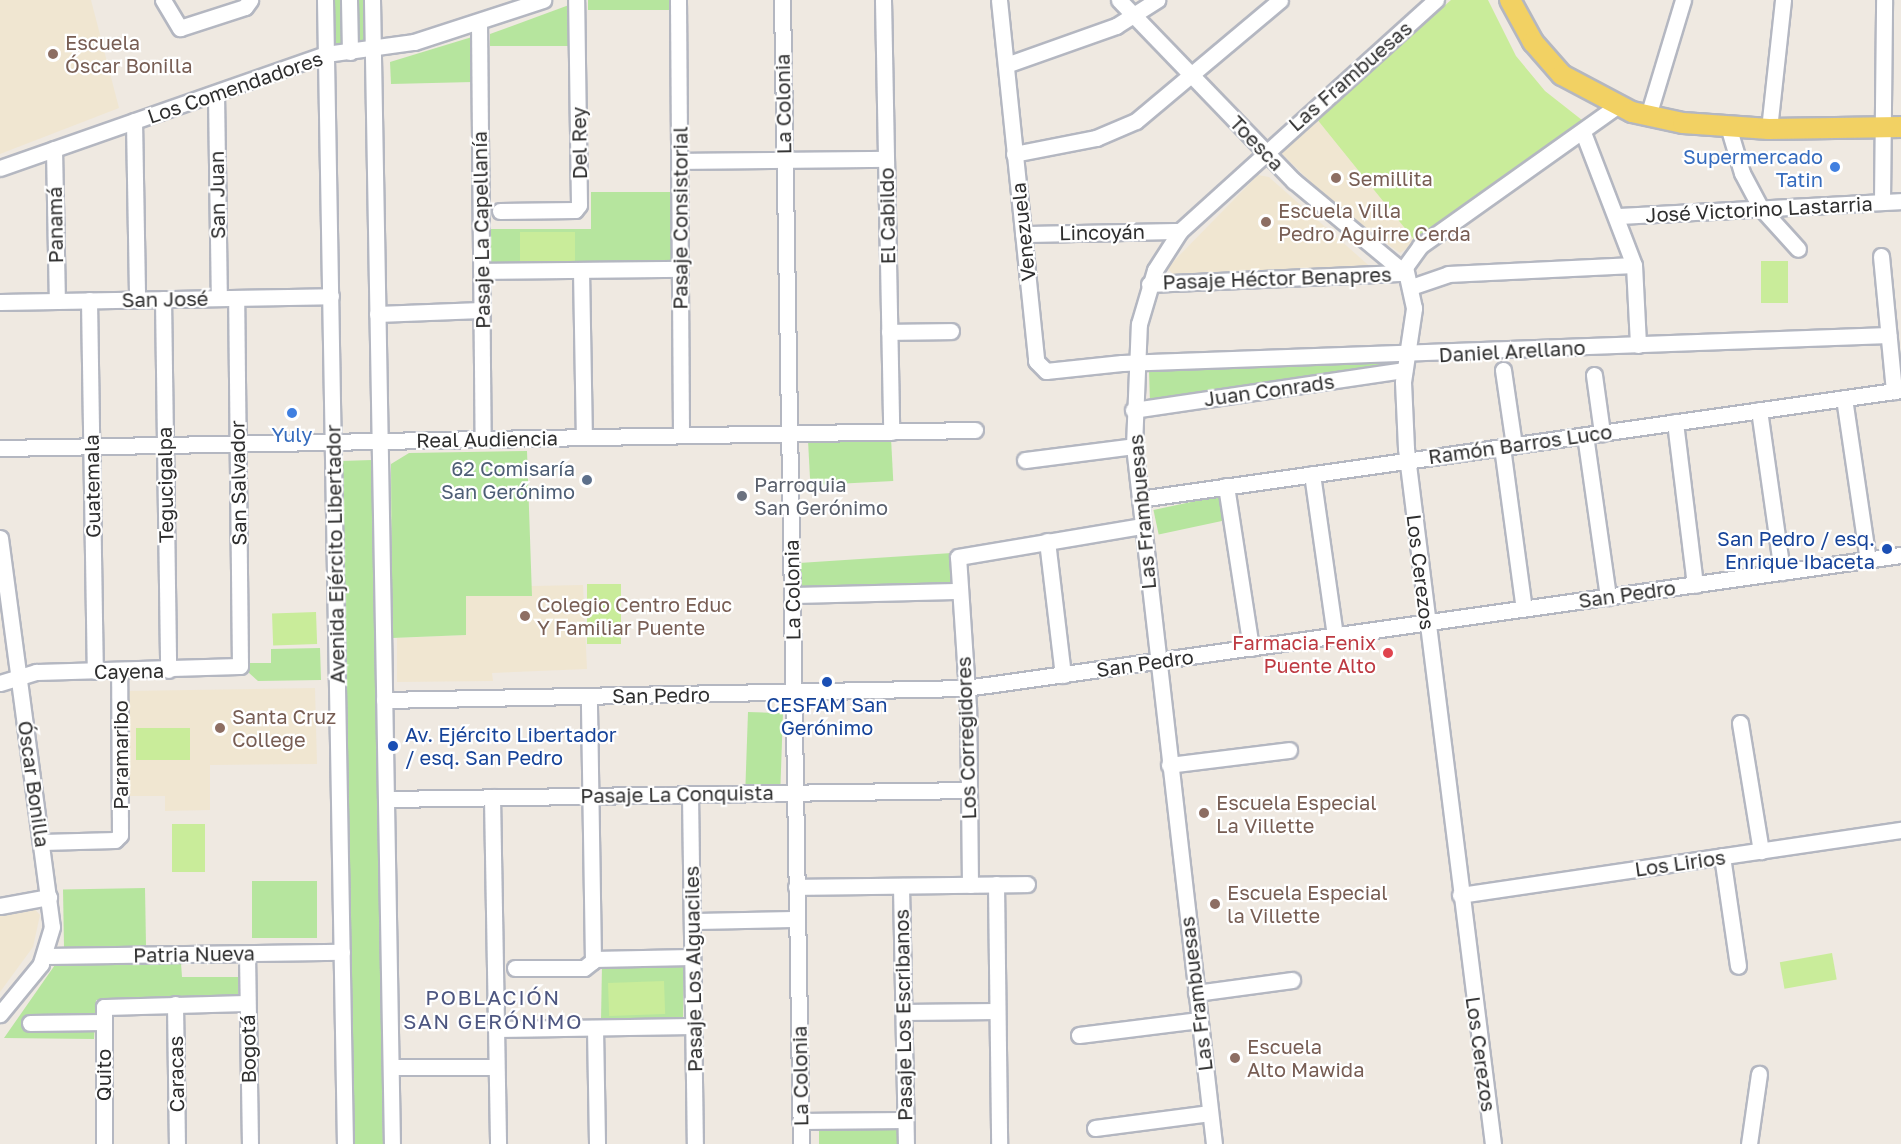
<!DOCTYPE html>
<meta charset="utf-8">
<style>
body{margin:0}
#map{position:relative;width:1901px;height:1144px;overflow:hidden;background:#efe9e1;font-family:"Golos Text",sans-serif}
div>[style]{position:absolute}
[style*='--x']{left:calc(var(--x)*1px);top:calc(var(--y)*1px);width:calc(var(--w)*1px);rotate:calc(var(--a)*1deg)}
.education>*{inset:0;background:#f0e6d1}
.green>*{inset:0;background:#b6e59e;transform-origin:0 0}
.pitch>*{inset:0;background:#c9ec9a;transform-origin:0 0}
.roads{filter:drop-shadow(2px 0 #b4b7c1) drop-shadow(-2px 0 #b4b7c1) drop-shadow(0 2px #b4b7c1) drop-shadow(0 -2px #b4b7c1)}
.minor>*{height:15px;margin:-7.5px;padding:0 7.5px;transform-origin:7.5px;border-radius:7.5px;background:#fff}
.major>*{height:20px;margin:-10px;padding:0 10px;transform-origin:10px;border-radius:10px;background:#f2d163}
.dots>*{width:16px;height:16px;translate:-50% -50%;box-sizing:border-box;border:3px solid #fff;border-radius:50%}
span{translate:-50% -50%;white-space:nowrap;text-align:center;line-height:1.15;-webkit-text-stroke:4.5px #fff;paint-order:stroke}
.education-label{font-size:20px;color:#785e54}
.left{translate:0 -50%;text-align:left}
.street-label{font-size:20px;color:#2e2e2e}
.shop-label{font-size:20px;color:#366cbe}
.right{translate:-100% -50%;text-align:right}
.service-label{font-size:20px;color:#4e5e75}
.worship-label{font-size:20px;color:#5b616d}
.transit-label{font-size:20px;color:#164399}
.health-label{font-size:20px;color:#be3a42}
.neighbourhood-label{font-size:21px;color:#4d5680;letter-spacing:1.5px}
</style>
<div id="map">
<div class="education">
<i style="clip-path:polygon(0 0,91px 0,119px 108px,0 154px)"></i>
<i style="clip-path:polygon(1316px 118px,1416px 242px,1400px 253px,1336px 207px,1278px 150px)"></i>
<i style="clip-path:polygon(1258px 175px,1269px 177px,1375px 271px,1176px 277px,1167px 268px)"></i>
<i style="clip-path:polygon(583px 585px,587px 669px,492px 673px,493px 681px,397px 682px,397px 638px,466px 635px,466px 596px,532px 595px,531px 586px)"></i>
<i style="clip-path:polygon(315px 688px,317px 764px,210px 765px,210px 810px,165px 811px,165px 796px,126px 796px,124px 691px)"></i>
<i style="clip-path:polygon(32px 906px,40px 915px,33px 947px,0 992px,0 912px)"></i>
</div>
<div class="green">
<i style="clip-path:polygon(331px 0,365px 0,366px 40px,361px 44px,335px 45px)"></i>
<i style="left:588px;top:0;width:81px;height:10px"></i>
<i style="clip-path:polygon(569px 5px,570px 46px,490px 46px,490px 34px)"></i>
<i style="clip-path:polygon(472px 37px,473px 82px,391px 84px,390px 62px)"></i>
<i style="clip-path:polygon(591px 192px,674px 192px,674px 268px,490px 268px,490px 229px,591px 229px)"></i>
<i style="clip-path:polygon(1389px 359px,1390px 367px,1150px 403px,1149px 371px)"></i>
<i style="left:891px;top:438px;width:43px;height:83px;rotate:87deg"></i>
<i style="clip-path:polygon(527px 451px,532px 596px,466px 596px,466px 635px,392px 638px,391px 464px,409px 453px)"></i>
<i style="clip-path:polygon(372px 460px,383px 1144px,350px 1144px,340px 467px,341px 461px)"></i>
<i style="left:1219px;top:496px;width:25px;height:67px;rotate:78deg"></i>
<i style="clip-path:polygon(952px 553px,953px 588px,800px 591px,799px 563px)"></i>
<i style="clip-path:polygon(320px 648px,321px 680px,258px 681px,248px 672px,248px 663px,271px 663px,271px 649px)"></i>
<i style="left:748px;top:712px;width:35px;height:74px;rotate:2deg"></i>
<i style="left:317px;top:881px;width:57px;height:65px;rotate:90deg"></i>
<i style="left:145px;top:888px;width:58px;height:82px;rotate:89deg"></i>
<i style="clip-path:polygon(57px 962px,181px 963px,182px 977px,238px 977px,238px 999px,96px 1000px,94px 1039px,4px 1038px)"></i>
<i style="left:684px;top:965px;width:59px;height:82px;rotate:91deg"></i>
<i style="left:819px;top:1126px;width:78px;height:18px"></i>
</div>
<div class="pitch">
<i style="clip-path:polygon(1451px 0,1488px 0,1516px 56px,1545px 91px,1587px 124px,1416px 242px,1316px 118px)"></i>
<i style="left:575px;top:232px;width:33px;height:55px;rotate:90deg"></i>
<i style="left:1761px;top:261px;width:27px;height:42px"></i>
<i style="left:587px;top:584px;width:34px;height:60px"></i>
<i style="left:316px;top:612px;width:32px;height:44px;rotate:88deg"></i>
<i style="left:136px;top:728px;width:54px;height:32px"></i>
<i style="left:172px;top:824px;width:33px;height:48px"></i>
<i style="left:1832px;top:953px;width:27px;height:53px;rotate:80deg"></i>
<i style="left:664px;top:981px;width:33px;height:56px;rotate:88deg"></i>
</div>
<div class="roads">
<div class="minor">
<i style="--x:163;--y:0;--w:33;--a:59"></i>
<i style="--x:180;--y:28;--w:68;--a:-17.9"></i>
<i style="--x:245;--y:7;--w:9;--a:-54"></i>
<i style="--x:325;--y:0;--w:1144;--a:89"></i>
<i style="--x:349;--y:0;--w:52;--a:88.9"></i>
<i style="--x:372;--y:0;--w:1144;--a:89"></i>
<i style="--x:678;--y:0;--w:435;--a:89.6"></i>
<i style="--x:782;--y:0;--w:1144;--a:89.05"></i>
<i style="--x:883;--y:0;--w:432;--a:88.9"></i>
<i style="--x:999;--y:0;--w:363;--a:84.1"></i>
<i style="--x:1036;--y:361;--w:14;--a:45"></i>
<i style="--x:1046;--y:371;--w:76;--a:-6"></i>
<i style="--x:1122;--y:363;--w:767;--a:-2.09"></i>
<i style="--x:1119;--y:0;--w:252;--a:46"></i>
<i style="--x:1294;--y:181;--w:144;--a:39.7"></i>
<i style="--x:479;--y:22;--w:417;--a:89.5"></i>
<i style="--x:1006;--y:65;--w:117;--a:-19.5"></i>
<i style="--x:1116;--y:26;--w:49;--a:-32.4"></i>
<i style="--x:216;--y:93;--w:205;--a:89.2"></i>
<i style="--x:1648;--y:116;--w:121;--a:-73.2"></i>
<i style="--x:134;--y:121;--w:178;--a:89"></i>
<i style="--x:1728;--y:126;--w:49;--a:73.4"></i>
<i style="--x:1742;--y:173;--w:40;--a:62"></i>
<i style="--x:1761;--y:208;--w:55;--a:47.9"></i>
<i style="--x:1769;--y:129;--w:130;--a:-83.8"></i>
<i style="--x:1584;--y:135;--w:139;--a:69"></i>
<i style="--x:1634;--y:265;--w:80;--a:87.1"></i>
<i style="--x:54;--y:149;--w:152;--a:88.9"></i>
<i style="--x:1014;--y:154;--w:84;--a:-11"></i>
<i style="--x:1096;--y:138;--w:43;--a:-23"></i>
<i style="--x:1136;--y:121;--w:188;--a:-40"></i>
<i style="--x:680;--y:161;--w:206;--a:-0.6"></i>
<i style="--x:0;--y:168;--w:345;--a:-19.3"></i>
<i style="--x:326;--y:54;--w:89;--a:-7.8"></i>
<i style="--x:414;--y:42;--w:136;--a:-18"></i>
<i style="--x:1882;--y:202;--w:202;--a:-89.4"></i>
<i style="--x:500;--y:211;--w:75;--a:-0.8"></i>
<i style="--x:575;--y:210;--w:6;--a:-51"></i>
<i style="--x:579;--y:205;--w:205;--a:-90.8"></i>
<i style="--x:1617;--y:216;--w:284;--a:-3"></i>
<i style="--x:1023;--y:234;--w:157;--a:-1.1"></i>
<i style="--x:1881;--y:256;--w:136;--a:84.5"></i>
<i style="--x:581;--y:270;--w:167;--a:89"></i>
<i style="--x:481;--y:271;--w:199;--a:-0.6"></i>
<i style="--x:1149;--y:284;--w:256;--a:-2.5"></i>
<i style="--x:1411;--y:287;--w:39;--a:-19"></i>
<i style="--x:1448;--y:274;--w:186;--a:-2.8"></i>
<i style="--x:163;--y:299;--w:371;--a:89.2"></i>
<i style="--x:89;--y:300;--w:371;--a:89.1"></i>
<i style="--x:0;--y:302;--w:331;--a:-1"></i>
<i style="--x:377;--y:314;--w:104;--a:-2.2"></i>
<i style="--x:889;--y:332;--w:62;--a:-0.9"></i>
<i style="--x:1503;--y:370;--w:76;--a:81.7"></i>
<i style="--x:1594;--y:375;--w:59;--a:82.1"></i>
<i style="--x:1844;--y:398;--w:164;--a:81.6"></i>
<i style="--x:1133;--y:410;--w:274;--a:-8.4"></i>
<i style="--x:1759;--y:410;--w:164;--a:81.9"></i>
<i style="--x:1675;--y:422;--w:164;--a:83"></i>
<i style="--x:1585;--y:435;--w:164;--a:81.9"></i>
<i style="--x:1502;--y:447;--w:163;--a:82.3"></i>
<i style="--x:0;--y:448;--w:975;--a:-1.06"></i>
<i style="--x:1025;--y:460;--w:110;--a:-7.3"></i>
<i style="--x:1312;--y:474;--w:164;--a:81.9"></i>
<i style="--x:1226;--y:486;--w:164;--a:81.2"></i>
<i style="--x:1140;--y:499;--w:769;--a:-8.15"></i>
<i style="--x:0;--y:538;--w:392;--a:82.4"></i>
<i style="--x:52;--y:927;--w:39;--a:107"></i>
<i style="--x:41;--y:964;--w:65;--a:129.4"></i>
<i style="--x:1047;--y:541;--w:135;--a:83.2"></i>
<i style="--x:792;--y:595;--w:165;--a:-1.4"></i>
<i style="--x:0;--y:683;--w:38;--a:-17"></i>
<i style="--x:36;--y:672;--w:204;--a:-1.7"></i>
<i style="--x:240;--y:666;--w:368;--a:-90.6"></i>
<i style="--x:384;--y:700;--w:582;--a:-1.18"></i>
<i style="--x:966;--y:688;--w:944;--a:-8.1"></i>
<i style="--x:1740;--y:723;--w:130;--a:80.7"></i>
<i style="--x:1169;--y:765;--w:121;--a:-7.1"></i>
<i style="--x:690;--y:794;--w:350;--a:89.2"></i>
<i style="--x:492;--y:797;--w:347;--a:89"></i>
<i style="--x:386;--y:799;--w:583;--a:-0.88"></i>
<i style="--x:42;--y:842;--w:73;--a:-1.6"></i>
<i style="--x:115;--y:840;--w:7;--a:-45"></i>
<i style="--x:120;--y:835;--w:164;--a:-90.3"></i>
<i style="--x:1722;--y:856;--w:111;--a:81.7"></i>
<i style="--x:996;--y:884;--w:260;--a:89.3"></i>
<i style="--x:970;--y:885;--w:178;--a:-90.6"></i>
<i style="--x:968;--y:707;--w:150;--a:-93.8"></i>
<i style="--x:958;--y:557;--w:187;--a:-9.6"></i>
<i style="--x:901;--y:886;--w:258;--a:88.9"></i>
<i style="--x:796;--y:887;--w:231;--a:-0.7"></i>
<i style="--x:1460;--y:895;--w:446;--a:-8.4"></i>
<i style="--x:0;--y:906;--w:50;--a:-10.4"></i>
<i style="--x:692;--y:921;--w:105;--a:-1.1"></i>
<i style="--x:247;--y:954;--w:190;--a:89.1"></i>
<i style="--x:46;--y:956;--w:296;--a:-0.8"></i>
<i style="--x:593;--y:959;--w:99;--a:-1.2"></i>
<i style="--x:515;--y:968;--w:69;--a:0"></i>
<i style="--x:584;--y:968;--w:11;--a:-38"></i>
<i style="--x:593;--y:961;--w:265;--a:-90.9"></i>
<i style="--x:1196;--y:993;--w:97;--a:-7.7"></i>
<i style="--x:175;--y:1004;--w:140;--a:89.2"></i>
<i style="--x:903;--y:1012;--w:94;--a:-0.6"></i>
<i style="--x:30;--y:1023;--w:73;--a:-0.8"></i>
<i style="--x:595;--y:1028;--w:116;--a:89"></i>
<i style="--x:496;--y:1029;--w:197;--a:-0.9"></i>
<i style="--x:1079;--y:1035;--w:121;--a:-7.1"></i>
<i style="--x:391;--y:1067;--w:105;--a:0"></i>
<i style="--x:800;--y:1121;--w:105;--a:-0.5"></i>
<i style="--x:1095;--y:1128;--w:116;--a:-7.4"></i>
<i style="--x:104;--y:1144;--w:137;--a:-90"></i>
<i style="--x:104;--y:1007;--w:143;--a:-1.6"></i>
<i style="--x:1214;--y:1144;--w:703;--a:-96.54"></i>
<i style="--x:1134;--y:446;--w:122;--a:-87.7"></i>
<i style="--x:1139;--y:324;--w:56;--a:-73.5"></i>
<i style="--x:1155;--y:270;--w:46;--a:-57.3"></i>
<i style="--x:1180;--y:231;--w:345;--a:-42.1"></i>
<i style="--x:1493;--y:1144;--w:701;--a:-97.13"></i>
<i style="--x:1406;--y:448;--w:66;--a:-92.6"></i>
<i style="--x:1403;--y:382;--w:75;--a:-81.5"></i>
<i style="--x:1414;--y:308;--w:42;--a:-102.4"></i>
<i style="--x:1405;--y:267;--w:26;--a:-54"></i>
<i style="--x:1420;--y:246;--w:242;--a:-35.4"></i>
<i style="--x:1749;--y:1144;--w:71;--a:-81.9"></i>
</div>
<div class="major">
<i style="--x:1510;--y:0;--w:48;--a:61.3"></i>
<i style="--x:1533;--y:42;--w:44;--a:48.7"></i>
<i style="--x:1562;--y:75;--w:79;--a:27.9"></i>
<i style="--x:1632;--y:112;--w:52;--a:12.2"></i>
<i style="--x:1683;--y:123;--w:86;--a:4"></i>
<i style="--x:1769;--y:129;--w:132;--a:-0.9"></i>
</div>
</div>
<div class="dots">
<i style="left:53px;top:54px;background:#8d6e63"></i>
<i style="left:1835px;top:167px;background:#3f7fe0"></i>
<i style="left:1336px;top:178px;background:#8d6e63"></i>
<i style="left:1266px;top:222px;background:#8d6e63"></i>
<i style="left:292px;top:413px;background:#3f7fe0"></i>
<i style="left:587px;top:480px;background:#5c6f8a"></i>
<i style="left:742px;top:496px;background:#6b7280"></i>
<i style="left:1887px;top:549px;background:#1a4fb4"></i>
<i style="left:525px;top:616px;background:#8d6e63"></i>
<i style="left:1388px;top:653px;background:#e0444e"></i>
<i style="left:827px;top:682px;background:#1a4fb4"></i>
<i style="left:220px;top:728px;background:#8d6e63"></i>
<i style="left:393px;top:746px;background:#1a4fb4"></i>
<i style="left:1204px;top:813px;background:#8d6e63"></i>
<i style="left:1215px;top:904px;background:#8d6e63"></i>
<i style="left:1235px;top:1058px;background:#8d6e63"></i>
</div>
<div class="education-label">
<span class="left" style="left:65px;top:54px">Escuela<br>Óscar Bonilla</span>
<span class="left" style="left:1348px;top:178px">Semillita</span>
<span class="left" style="left:1278px;top:222px">Escuela Villa<br>Pedro Aguirre Cerda</span>
<span class="left" style="left:537px;top:616px">Colegio Centro Educ<br>Y Familiar Puente</span>
<span class="left" style="left:232px;top:728px">Santa Cruz<br>College</span>
<span class="left" style="left:1216px;top:814px">Escuela Especial<br>La Villette</span>
<span class="left" style="left:1227px;top:904px">Escuela Especial<br>la Villette</span>
<span class="left" style="left:1247px;top:1058px">Escuela<br>Alto Mawida</span>
</div>
<div class="street-label">
<span style="left:1350px;top:76px;rotate:-41deg">Las Frambuesas</span>
<span style="left:235px;top:87px;rotate:-19deg">Los Comendadores</span>
<span style="left:783px;top:104px;rotate:-91deg">La Colonia</span>
<span style="left:579px;top:143px;rotate:-91deg">Del Rey</span>
<span style="left:1257px;top:143px;rotate:46deg">Toesca</span>
<span style="left:217px;top:195px;rotate:-91deg">San Juan</span>
<span style="left:1759px;top:209px;rotate:-3deg">José Victorino Lastarria</span>
<span style="left:887px;top:216px;rotate:-91deg">El Cabildo</span>
<span style="left:680px;top:218px;rotate:-90deg">Pasaje Consistorial</span>
<span style="left:55px;top:225px;rotate:-91deg">Panamá</span>
<span style="left:481px;top:230px;rotate:-91deg">Pasaje La Capellanía</span>
<span style="left:1023px;top:232px;rotate:-96deg">Venezuela</span>
<span style="left:1102px;top:232px;rotate:-1deg">Lincoyán</span>
<span style="left:1277px;top:278px;rotate:-2deg">Pasaje Héctor Benapres</span>
<span style="left:165px;top:299px;rotate:-1deg">San José</span>
<span style="left:1512px;top:351px;rotate:-3deg">Daniel Arellano</span>
<span style="left:1269px;top:390px;rotate:-8deg">Juan Conrads</span>
<span style="left:487px;top:439px;rotate:-1deg">Real Audiencia</span>
<span style="left:1520px;top:444px;rotate:-8deg">Ramón Barros Luco</span>
<span style="left:238px;top:483px;rotate:-91deg">San Salvador</span>
<span style="left:165px;top:485px;rotate:-91deg">Tegucigalpa</span>
<span style="left:92px;top:486px;rotate:-91deg">Guatemala</span>
<span style="left:1142px;top:512px;rotate:-95deg">Las Frambuesas</span>
<span style="left:335px;top:554px;rotate:-91deg">Avenida Ejército Libertador</span>
<span style="left:1421px;top:572px;rotate:83deg">Los Cerezos</span>
<span style="left:792px;top:590px;rotate:-91deg">La Colonia</span>
<span style="left:1627px;top:594px;rotate:-8deg">San Pedro</span>
<span style="left:1145px;top:663px;rotate:-8deg">San Pedro</span>
<span style="left:129px;top:671px;rotate:-1deg">Cayena</span>
<span style="left:661px;top:695px;rotate:-1deg">San Pedro</span>
<span style="left:966px;top:738px;rotate:-92deg">Los Corregidores</span>
<span style="left:120px;top:755px;rotate:-90deg">Paramaribo</span>
<span style="left:34px;top:784px;rotate:82deg">Óscar Bonilla</span>
<span style="left:677px;top:794px;rotate:-1deg">Pasaje La Conquista</span>
<span style="left:1680px;top:863px;rotate:-8deg">Los Lirios</span>
<span style="left:194px;top:954px;rotate:-1deg">Patria Nueva</span>
<span style="left:693px;top:969px;rotate:-91deg">Pasaje Los Alguaciles</span>
<span style="left:1196px;top:994px;rotate:-97deg">Las Frambuesas</span>
<span style="left:903px;top:1015px;rotate:-91deg">Pasaje Los Escribanos</span>
<span style="left:248px;top:1049px;rotate:-91deg">Bogotá</span>
<span style="left:1481px;top:1054px;rotate:82deg">Los Cerezos</span>
<span style="left:176px;top:1074px;rotate:-91deg">Caracas</span>
<span style="left:103px;top:1075px;rotate:-90deg">Quito</span>
<span style="left:800px;top:1076px;rotate:-91deg">La Colonia</span>
</div>
<div class="shop-label">
<span class="right" style="left:1823px;top:168px">Supermercado<br>Tatin</span>
<span style="left:292px;top:434px">Yuly</span>
</div>
<div class="service-label">
<span class="right" style="left:575px;top:480px">62 Comisaría<br>San Gerónimo</span>
</div>
<div class="worship-label">
<span class="left" style="left:754px;top:496px">Parroquia<br>San Gerónimo</span>
</div>
<div class="transit-label">
<span class="right" style="left:1875px;top:550px">San Pedro / esq.<br>Enrique Ibaceta</span>
<span style="left:827px;top:716px">CESFAM San<br>Gerónimo</span>
<span class="left" style="left:405px;top:746px">Av. Ejército Libertador<br>/ esq. San Pedro</span>
</div>
<div class="health-label">
<span class="right" style="left:1376px;top:654px">Farmacia Fenix<br>Puente Alto</span>
</div>
<div class="neighbourhood-label">
<span style="left:493px;top:1009px">POBLACIÓN<br>SAN GERÓNIMO</span>
</div>
</div>
